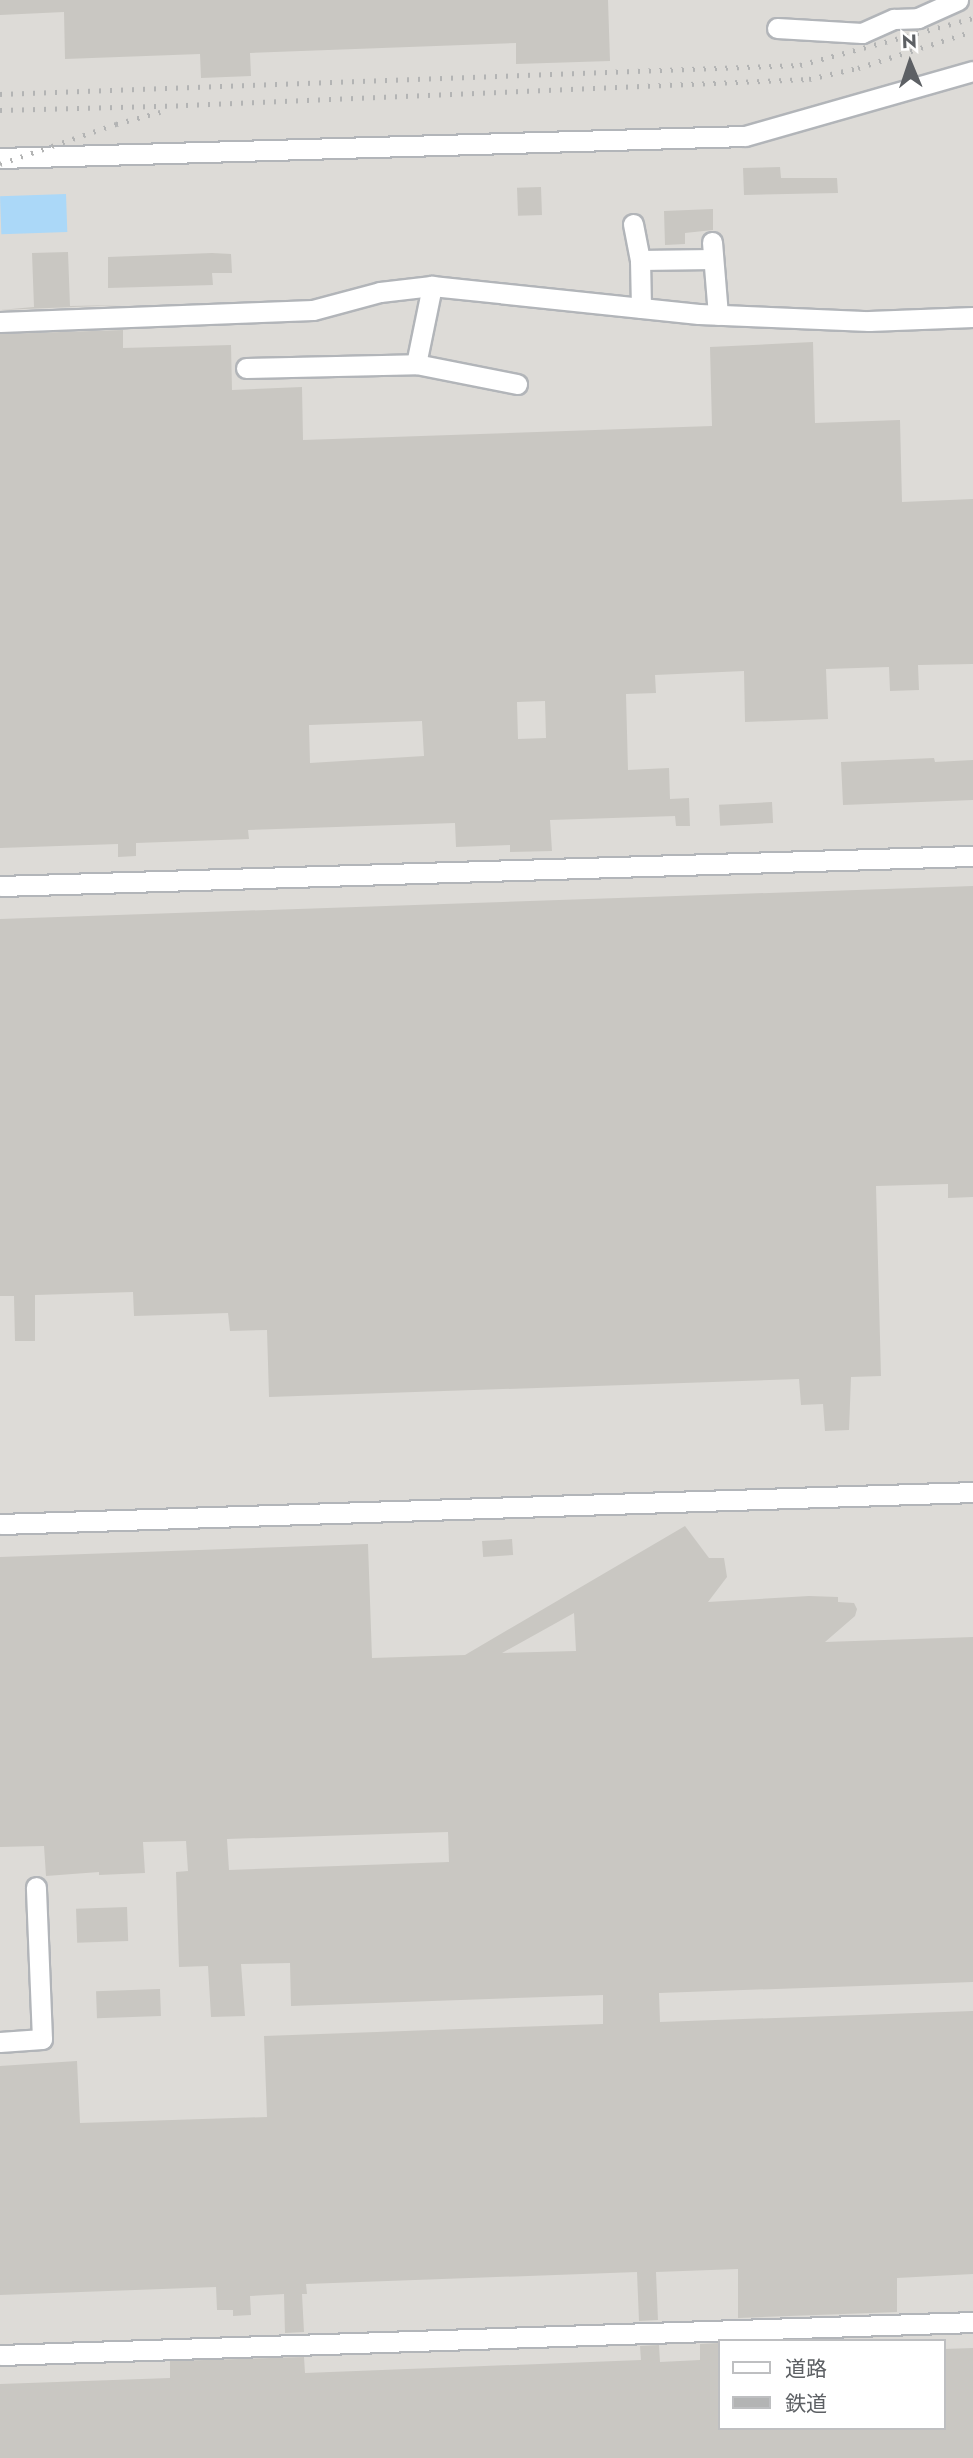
<!DOCTYPE html>
<meta charset="utf-8">
<style>
body{margin:0}
#map{position:relative;width:973px;height:2458px;overflow:hidden;background:#eeece5;font-family:Jost,"Noto Sans JP",sans-serif}
div>[style]{position:absolute}
[style*='--x']{left:calc(var(--x)*1px);top:calc(var(--y)*1px);width:calc(var(--w)*1px);rotate:calc(var(--a)*1deg)}
.industrial>*{inset:0;background:#dddbd7}
.water>*{inset:0;background:#abd8f8;transform-origin:0 0}
.building>*{inset:0;background:#c9c7c2;transform-origin:0 0}
.roads{filter:drop-shadow(2px 0 #b2b5b9) drop-shadow(-2px 0 #b2b5b9) drop-shadow(0 2px #b2b5b9) drop-shadow(0 -2px #b2b5b9)}
.minor>*{height:19px;margin:-9.5px;padding:0 9.5px;transform-origin:9.5px;border-radius:9.5px;background:#fff}
.rail>*{height:5px;margin-top:-2.5px;transform-origin:0;background:repeating-linear-gradient(90deg,#b3b4b4 0 2px,transparent 0 11px)}
span{translate:-50% -50%;white-space:nowrap;text-align:center;line-height:1.15;-webkit-text-stroke:7px #fff;paint-order:stroke}
.legend{position:absolute;left:718px;top:2339px;width:228px;height:91px;box-sizing:border-box;background:#fff;border:2px solid #bebfc1;margin:0;padding:9px 12px;list-style:none;font-size:21px;color:#5d6064}
.legend li{display:flex;align-items:center;gap:14px;height:35px}
.legend b{width:35px;border:2px solid #bebfc1}
.north{position:absolute;left:875px;top:28px;width:70px;height:70px;-webkit-text-stroke:5px #fff;paint-order:stroke;rotate:358deg;font-size:19px;font-weight:700;line-height:28px;text-align:center;color:#5d6064}
.north::after{content:'';display:block;margin:auto;width:24px;height:32px;background:#5d6064;clip-path:polygon(50% 0,100% 100%,50% 72%,0 100%)}
</style>
<div id="map">
<div class="industrial">
<i style="clip-path:polygon(evenodd,0 0,973px 0,973px 2458px,0 2458px,0 0,719px 2341px,943px 2341px,943px 2428px,719px 2428px,719px 2341px)"></i>
</div>
<div class="water">
<i style="left:66px;top:194px;width:38px;height:66px;rotate:88deg"></i>
</div>
<div class="building">
<i style="clip-path:polygon(0 0,608px 0,610px 61px,516px 64px,516px 43px,250px 53px,251px 76px,201px 78px,200px 54px,65px 59px,64px 12px,0 15px)"></i>
<i style="clip-path:polygon(780px 167px,781px 178px,837px 178px,838px 193px,744px 195px,743px 168px)"></i>
<i style="left:541px;top:187px;width:28px;height:24px;rotate:88deg"></i>
<i style="clip-path:polygon(713px 209px,713px 230px,685px 233px,685px 244px,665px 245px,664px 211px)"></i>
<i style="clip-path:polygon(68px 252px,70px 306px,122px 305px,0 310px,34px 307px,32px 253px)"></i>
<i style="clip-path:polygon(212px 253px,231px 254px,232px 273px,212px 273px,213px 285px,108px 288px,108px 257px)"></i>
<i style="clip-path:polygon(evenodd,123px 330px,123px 348px,231px 345px,232px 390px,302px 387px,303px 440px,712px 426px,710px 347px,813px 342px,815px 423px,900px 420px,902px 502px,973px 499px,973px 664px,918px 665px,919px 690px,890px 691px,889px 667px,826px 669px,828px 719px,745px 722px,744px 671px,655px 675px,656px 693px,626px 694px,628px 770px,669px 768px,670px 799px,689px 798px,690px 826px,676px 826px,675px 816px,550px 820px,552px 851px,510px 852px,510px 845px,456px 847px,455px 823px,248px 830px,249px 839px,136px 843px,136px 856px,118px 857px,118px 844px,0 848px,0 334px,123px 330px,545px 701px,546px 738px,518px 739px,517px 702px,545px 701px,123px 330px,422px 721px,424px 756px,310px 763px,309px 725px,422px 721px)"></i>
<i style="clip-path:polygon(934px 758px,935px 762px,973px 760px,973px 800px,843px 805px,841px 762px)"></i>
<i style="left:772px;top:802px;width:21px;height:53px;rotate:87deg"></i>
<i style="clip-path:polygon(973px 886px,973px 1197px,948px 1198px,948px 1184px,876px 1186px,881px 1376px,851px 1377px,849px 1430px,825px 1431px,823px 1404px,801px 1405px,799px 1379px,269px 1397px,267px 1330px,230px 1331px,228px 1313px,134px 1316px,133px 1292px,35px 1295px,35px 1341px,15px 1341px,14px 1296px,0 1296px,0 919px)"></i>
<i style="clip-path:polygon(evenodd,685px 1526px,709px 1558px,724px 1558px,727px 1577px,708px 1602px,809px 1596px,838px 1597px,838px 1602px,854px 1603px,857px 1609px,855px 1616px,825px 1642px,973px 1637px,973px 1982px,659px 1993px,660px 2022px,973px 2011px,973px 2274px,897px 2278px,897px 2312px,738px 2318px,738px 2269px,656px 2272px,658px 2320px,639px 2321px,637px 2272px,306px 2284px,307px 2294px,302px 2294px,304px 2332px,285px 2333px,284px 2294px,250px 2296px,251px 2315px,233px 2316px,233px 2310px,217px 2310px,216px 2287px,0 2295px,0 2066px,77px 2061px,80px 2123px,267px 2117px,264px 2036px,603px 2024px,603px 1995px,291px 2006px,290px 1963px,241px 1964px,245px 2016px,211px 2017px,208px 1966px,179px 1967px,176px 1872px,188px 1871px,186px 1841px,143px 1842px,145px 1873px,99px 1875px,99px 1872px,46px 1876px,44px 1846px,0 1847px,0 1557px,368px 1544px,372px 1658px,465px 1655px,685px 1526px,574px 1613px,576px 1651px,502px 1653px,574px 1613px,685px 1526px,448px 1832px,449px 1862px,229px 1870px,227px 1839px,448px 1832px)"></i>
<i style="left:512px;top:1539px;width:16px;height:30px;rotate:86deg"></i>
<i style="left:127px;top:1907px;width:34px;height:51px;rotate:88deg"></i>
<i style="left:160px;top:1989px;width:27px;height:64px;rotate:88deg"></i>
<i style="clip-path:polygon(719px 2343px,719px 2428px,943px 2428px,943px 2349px,973px 2348px,973px 2458px,0 2458px,0 2384px,170px 2378px,170px 2361px,304px 2357px,305px 2373px,641px 2360px,640px 2346px,659px 2345px,660px 2362px,700px 2360px,700px 2344px)"></i>
</div>
<div class="roads">
<div class="minor">
<i style="--x:777;--y:28;--w:85;--a:3.4"></i>
<i style="--x:862;--y:33;--w:35;--a:-24"></i>
<i style="--x:894;--y:19;--w:24;--a:-2"></i>
<i style="--x:918;--y:18;--w:44;--a:-24.2"></i>
<i style="--x:0;--y:158;--w:745;--a:-1.69"></i>
<i style="--x:745;--y:136;--w:237;--a:-15.9"></i>
<i style="--x:633;--y:224;--w:37;--a:79"></i>
<i style="--x:640;--y:260;--w:48;--a:88.8"></i>
<i style="--x:712;--y:242;--w:73;--a:85.3"></i>
<i style="--x:640;--y:260;--w:73;--a:-0.8"></i>
<i style="--x:0;--y:322;--w:313;--a:-2.2"></i>
<i style="--x:313;--y:310;--w:69;--a:-15"></i>
<i style="--x:380;--y:292;--w:52;--a:-6.6"></i>
<i style="--x:432;--y:286;--w:268;--a:6"></i>
<i style="--x:699;--y:314;--w:170;--a:2.4"></i>
<i style="--x:869;--y:321;--w:104;--a:-2.2"></i>
<i style="--x:416;--y:364;--w:80;--a:-78.4"></i>
<i style="--x:246;--y:368;--w:170;--a:-1.3"></i>
<i style="--x:416;--y:364;--w:103;--a:11.2"></i>
<i style="--x:0;--y:886;--w:973;--a:-1.77"></i>
<i style="--x:0;--y:1524;--w:974;--a:-1.88"></i>
<i style="--x:0;--y:2042;--w:42;--a:-4.1"></i>
<i style="--x:42;--y:2039;--w:152;--a:-92.3"></i>
<i style="--x:0;--y:2355;--w:974;--a:-1.94"></i>
</div>
</div>
<div class="rail">
<i style="--x:0;--y:94;--w:801;--a:-2.08"></i>
<i style="--x:800;--y:65;--w:179;--a:-15.2"></i>
<i style="--x:0;--y:110;--w:186;--a:-1.5"></i>
<i style="--x:186;--y:105;--w:624;--a:-2.39"></i>
<i style="--x:809;--y:79;--w:50;--a:-12.7"></i>
<i style="--x:858;--y:68;--w:121;--a:-17.8"></i>
<i style="--x:0;--y:164;--w:123;--a:-19"></i>
<i style="--x:116;--y:124;--w:46;--a:-15.3"></i>
</div>
<ul class="legend">
<li><b style="height:9px;background:#fff"></b>道路</li>
<li><b style="height:9px;background:#b3b4b4"></b>鉄道</li>
</ul>
<div class="north">N</div>
</div>
